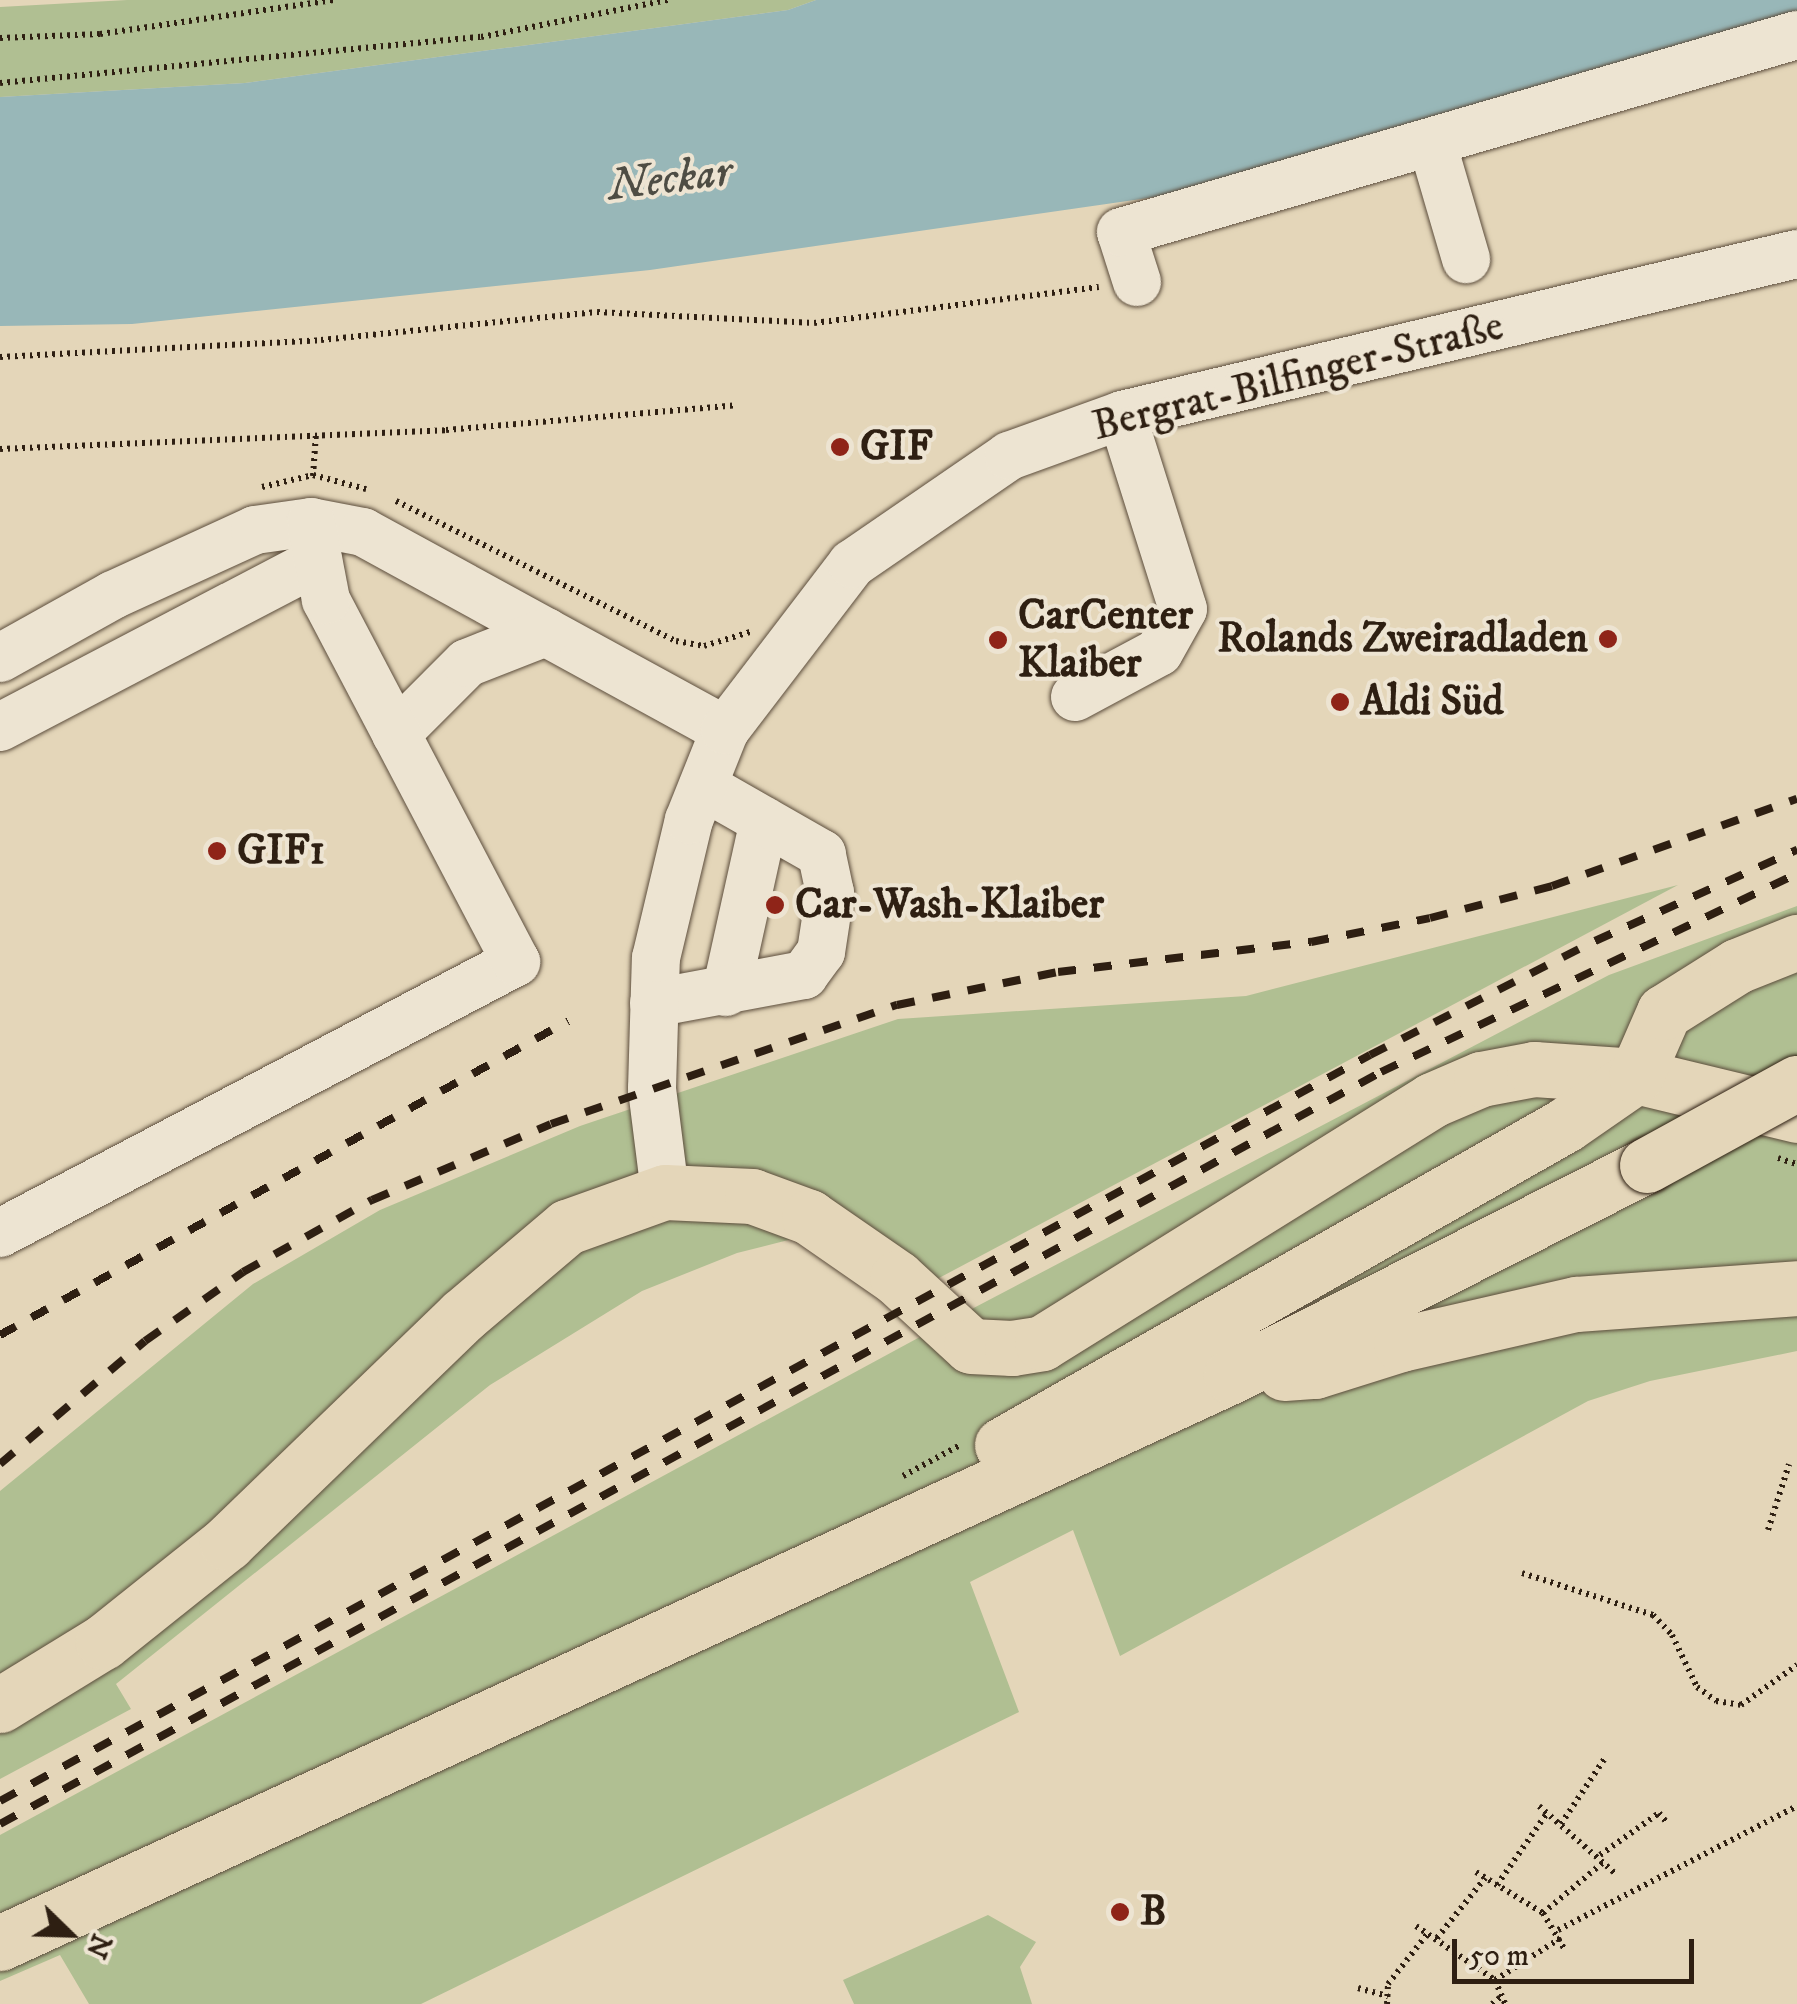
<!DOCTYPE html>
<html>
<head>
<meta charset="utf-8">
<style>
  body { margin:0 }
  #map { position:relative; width:1797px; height:2004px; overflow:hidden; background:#e4d6b9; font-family:"IM FELL DW Pica",serif }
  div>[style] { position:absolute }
  .green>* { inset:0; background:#b0bf92 }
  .water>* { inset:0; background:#98b7b8 }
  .path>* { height:6px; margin-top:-3px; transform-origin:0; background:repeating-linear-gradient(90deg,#2e1f12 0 2.5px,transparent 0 7.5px) }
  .roads { filter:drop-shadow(0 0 2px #5c4d3c) drop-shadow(0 0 2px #5c4d3c) }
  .minor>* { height:48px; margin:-24px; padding:0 24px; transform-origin:24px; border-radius:24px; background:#ede4d2 }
  .major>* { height:55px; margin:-27.5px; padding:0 27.5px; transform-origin:27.5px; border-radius:27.5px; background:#e4d6b9 }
  .highway>* { height:55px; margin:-27.5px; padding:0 27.5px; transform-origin:27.5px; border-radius:27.5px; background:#e4d6b9 }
  .rail>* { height:8px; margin-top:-4px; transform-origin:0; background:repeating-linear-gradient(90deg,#2e1f12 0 18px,transparent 0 36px) }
  .bridges { filter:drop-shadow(0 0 2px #2e1f12) drop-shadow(0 0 2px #2e1f12) }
  .highway-bridge>* { height:55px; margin:-27.5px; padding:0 27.5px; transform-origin:27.5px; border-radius:27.5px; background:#e4d6b9 }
  .dots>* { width:28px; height:28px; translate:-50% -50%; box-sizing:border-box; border:5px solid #ede4d2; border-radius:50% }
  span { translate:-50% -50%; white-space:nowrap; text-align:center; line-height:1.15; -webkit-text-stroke:8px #ede4d2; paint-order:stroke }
  .street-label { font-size:42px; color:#2e1f12 }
  .poi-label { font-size:42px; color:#2e1f12; font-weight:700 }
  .left { translate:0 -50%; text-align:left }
  .right { translate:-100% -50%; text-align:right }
  .water-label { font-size:45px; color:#4e4d44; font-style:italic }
  .north { position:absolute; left:20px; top:1884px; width:100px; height:100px; -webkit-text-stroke:8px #ede4d2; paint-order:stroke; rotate:113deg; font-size:28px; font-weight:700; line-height:40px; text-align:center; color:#2e1f12 }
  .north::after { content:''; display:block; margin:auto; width:35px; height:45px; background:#2e1f12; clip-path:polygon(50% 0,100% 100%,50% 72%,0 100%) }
  .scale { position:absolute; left:1452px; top:1939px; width:242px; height:45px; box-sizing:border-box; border:5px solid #2e1f12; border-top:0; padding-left:12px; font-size:30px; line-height:35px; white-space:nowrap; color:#2e1f12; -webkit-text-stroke:8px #ede4d2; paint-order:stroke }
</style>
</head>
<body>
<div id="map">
  <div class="green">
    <i style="clip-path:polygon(127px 0,816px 0,788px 10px,245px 83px,0 97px,0 7px)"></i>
    <i style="clip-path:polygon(1678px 885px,907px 1295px,800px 1237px,737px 1253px,642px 1291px,490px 1385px,116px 1684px,131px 1709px,0 1779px,0 1491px,253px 1284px,380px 1210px,580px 1126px,898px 1019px,1246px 996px)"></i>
    <i style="clip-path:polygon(1797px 906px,1797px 1351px,1650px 1381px,1588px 1401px,1120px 1656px,1073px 1530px,970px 1582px,1019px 1712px,421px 2004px,89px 2004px,60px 1955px,0 1981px,0 1835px,966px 1312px,1609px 975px)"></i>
    <i style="clip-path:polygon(988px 1915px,1036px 1942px,1020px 1967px,1032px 2004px,854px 2004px,843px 1980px)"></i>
  </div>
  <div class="water">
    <i style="clip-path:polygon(816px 0,1797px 0,1797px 22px,1176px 194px,650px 270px,132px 324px,0 326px,0 97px,245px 83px,788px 10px)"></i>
  </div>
  <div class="path">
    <i style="left:0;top:38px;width:100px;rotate:-2.3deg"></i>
    <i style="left:100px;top:34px;width:236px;rotate:-8.3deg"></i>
    <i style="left:0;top:83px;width:483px;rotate:-5.5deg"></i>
    <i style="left:481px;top:37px;width:191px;rotate:-11.2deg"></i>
    <i style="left:0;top:357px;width:321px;rotate:-3deg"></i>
    <i style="left:321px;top:340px;width:277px;rotate:-5.8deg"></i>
    <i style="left:597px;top:312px;width:217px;rotate:2.9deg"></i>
    <i style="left:814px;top:323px;width:287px;rotate:-7.2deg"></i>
    <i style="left:0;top:449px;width:446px;rotate:-2.4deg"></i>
    <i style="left:446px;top:430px;width:291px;rotate:-4.9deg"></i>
    <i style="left:313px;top:476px;width:43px;rotate:-86deg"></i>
    <i style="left:262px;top:487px;width:52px;rotate:-13.2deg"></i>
    <i style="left:313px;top:475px;width:55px;rotate:14.8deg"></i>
    <i style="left:396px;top:501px;width:313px;rotate:26.6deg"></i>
    <i style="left:676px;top:641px;width:28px;rotate:10deg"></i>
    <i style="left:704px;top:646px;width:51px;rotate:-17deg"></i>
    <i style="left:1778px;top:1158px;width:20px;rotate:18deg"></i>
    <i style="left:903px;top:1476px;width:67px;rotate:-28.5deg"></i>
    <i style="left:1768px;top:1530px;width:69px;rotate:-72.3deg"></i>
    <i style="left:1522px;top:1573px;width:138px;rotate:17.8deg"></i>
    <i style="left:1653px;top:1615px;width:28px;rotate:46deg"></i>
    <i style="left:1672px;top:1635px;width:58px;rotate:64.3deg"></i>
    <i style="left:1697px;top:1687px;width:24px;rotate:36deg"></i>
    <i style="left:1716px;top:1701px;width:25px;rotate:9deg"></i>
    <i style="left:1741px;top:1705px;width:69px;rotate:-35.5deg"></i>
    <i style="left:1539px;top:1806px;width:104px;rotate:41.5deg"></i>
    <i style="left:1561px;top:1824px;width:79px;rotate:-56.3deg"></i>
    <i style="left:1600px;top:1855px;width:72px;rotate:-35.4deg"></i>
    <i style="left:1659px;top:1813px;width:13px;rotate:51deg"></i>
    <i style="left:1476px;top:1872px;width:79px;rotate:31.5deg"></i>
    <i style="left:1543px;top:1913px;width:43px;rotate:59.3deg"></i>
    <i style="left:1497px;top:1885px;width:88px;rotate:-55.2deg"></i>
    <i style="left:1543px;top:1913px;width:82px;rotate:-40.1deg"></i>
    <i style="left:1416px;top:1926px;width:96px;rotate:34.4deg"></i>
    <i style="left:1495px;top:1980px;width:26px;rotate:67deg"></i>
    <i style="left:1558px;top:1930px;width:269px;rotate:-27.4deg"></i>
    <i style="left:1437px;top:1938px;width:77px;rotate:-51.3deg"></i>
    <i style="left:1495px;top:1980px;width:78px;rotate:-32.5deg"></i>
    <i style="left:1358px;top:1988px;width:31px;rotate:15deg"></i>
    <i style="left:1387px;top:2004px;width:20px;rotate:-87deg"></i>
    <i style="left:1388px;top:1984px;width:65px;rotate:-51.9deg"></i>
    <i style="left:1492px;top:2004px;width:13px;rotate:-39deg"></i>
  </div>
  <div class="roads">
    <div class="minor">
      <i style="left:1433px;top:146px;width:118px;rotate:73.7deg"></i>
      <i style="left:1137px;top:282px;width:52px;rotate:-107.7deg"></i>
      <i style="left:1121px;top:232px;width:704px;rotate:-16.25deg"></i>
      <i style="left:0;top:658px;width:129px;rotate:-29.1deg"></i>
      <i style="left:113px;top:595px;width:156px;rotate:-24.6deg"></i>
      <i style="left:255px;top:530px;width:57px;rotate:-8.1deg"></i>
      <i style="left:311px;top:522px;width:53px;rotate:10.9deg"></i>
      <i style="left:363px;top:532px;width:413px;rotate:28.7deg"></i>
      <i style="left:1075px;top:697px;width:95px;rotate:-28.2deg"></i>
      <i style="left:1159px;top:652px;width:49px;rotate:-60.8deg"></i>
      <i style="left:1183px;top:609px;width:203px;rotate:-107.5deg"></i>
      <i style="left:0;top:727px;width:359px;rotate:-27.6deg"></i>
      <i style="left:396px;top:734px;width:100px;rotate:-45deg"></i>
      <i style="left:467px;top:663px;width:85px;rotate:-21.4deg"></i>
      <i style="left:726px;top:992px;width:175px;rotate:-77.5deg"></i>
      <i style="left:654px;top:1003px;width:153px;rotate:-10.6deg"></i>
      <i style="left:804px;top:975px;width:29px;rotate:-54deg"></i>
      <i style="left:821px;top:952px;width:60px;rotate:-81.3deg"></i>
      <i style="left:830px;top:893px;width:40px;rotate:-102deg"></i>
      <i style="left:822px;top:854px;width:137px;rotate:-150.3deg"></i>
      <i style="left:665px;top:1192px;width:104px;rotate:-97.2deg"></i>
      <i style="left:652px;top:1089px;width:131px;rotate:-88.3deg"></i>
      <i style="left:656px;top:958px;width:142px;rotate:-76.6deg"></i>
      <i style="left:689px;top:820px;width:97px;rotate:-68.2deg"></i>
      <i style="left:725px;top:730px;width:209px;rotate:-52.6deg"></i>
      <i style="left:852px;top:564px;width:191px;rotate:-34.5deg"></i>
      <i style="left:1009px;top:456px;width:120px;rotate:-19.9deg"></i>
      <i style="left:1122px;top:415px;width:694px;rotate:-13.42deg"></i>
      <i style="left:0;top:1233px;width:583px;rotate:-27.71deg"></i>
      <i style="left:516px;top:962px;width:409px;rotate:-117.7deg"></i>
      <i style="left:326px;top:600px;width:79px;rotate:-100.9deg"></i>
    </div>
    <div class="major">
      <i style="left:0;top:1705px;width:121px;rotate:-31.5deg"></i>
      <i style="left:103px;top:1642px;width:159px;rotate:-38.6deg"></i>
      <i style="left:227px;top:1543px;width:327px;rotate:-44deg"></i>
      <i style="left:462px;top:1316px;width:138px;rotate:-40.3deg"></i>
      <i style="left:567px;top:1227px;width:104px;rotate:-19.7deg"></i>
      <i style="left:665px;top:1192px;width:87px;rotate:2.6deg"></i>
      <i style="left:752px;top:1196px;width:61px;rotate:20.2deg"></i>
      <i style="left:809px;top:1217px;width:107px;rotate:34.7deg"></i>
      <i style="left:897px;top:1278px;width:100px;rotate:42.6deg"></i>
      <i style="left:971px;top:1346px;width:41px;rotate:2.8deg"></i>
      <i style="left:1012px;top:1348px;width:30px;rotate:-9deg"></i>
      <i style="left:1042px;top:1343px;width:460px;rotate:-31.9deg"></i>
      <i style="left:1432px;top:1100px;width:53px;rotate:-23.2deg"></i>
      <i style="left:1481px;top:1079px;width:54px;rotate:-10.7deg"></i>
      <i style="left:1534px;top:1069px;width:102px;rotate:3.9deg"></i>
      <i style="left:1636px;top:1076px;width:166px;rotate:13.6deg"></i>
    </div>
    <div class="highway">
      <i style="left:1284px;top:1373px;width:31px;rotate:-4deg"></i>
      <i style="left:1315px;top:1371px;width:90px;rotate:-17.4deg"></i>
      <i style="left:1401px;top:1344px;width:180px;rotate:-12.9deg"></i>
      <i style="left:1576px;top:1304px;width:222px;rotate:-4.1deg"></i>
      <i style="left:1002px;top:1445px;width:648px;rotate:-29.61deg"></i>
      <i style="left:1565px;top:1125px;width:86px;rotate:-34.6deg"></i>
      <i style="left:1636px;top:1076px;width:70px;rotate:-66.4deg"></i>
      <i style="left:1664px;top:1012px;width:86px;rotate:-32.2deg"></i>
      <i style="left:1737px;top:966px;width:65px;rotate:-21.8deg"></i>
      <i style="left:0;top:1943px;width:1355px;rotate:-24.73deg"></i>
      <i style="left:1231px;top:1376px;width:466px;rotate:-26.9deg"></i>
    </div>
  </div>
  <div class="rail">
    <i style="left:0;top:1335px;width:649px;rotate:-28.93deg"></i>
    <i style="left:0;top:1464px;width:190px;rotate:-40.3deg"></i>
    <i style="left:145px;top:1341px;width:120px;rotate:-35.1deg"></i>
    <i style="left:243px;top:1272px;width:148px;rotate:-29.2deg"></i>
    <i style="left:372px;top:1200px;width:194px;rotate:-23deg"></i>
    <i style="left:551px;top:1124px;width:366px;rotate:-19deg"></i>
    <i style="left:897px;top:1005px;width:164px;rotate:-11.6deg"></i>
    <i style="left:1058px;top:972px;width:255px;rotate:-6.8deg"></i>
    <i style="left:1311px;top:942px;width:121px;rotate:-11.4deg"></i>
    <i style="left:1430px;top:918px;width:126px;rotate:-14.7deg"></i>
    <i style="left:1552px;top:886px;width:260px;rotate:-19.6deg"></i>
    <i style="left:0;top:1801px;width:1560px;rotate:-28.57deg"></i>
    <i style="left:1370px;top:1055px;width:252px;rotate:-26.9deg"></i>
    <i style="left:1595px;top:941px;width:222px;rotate:-24.3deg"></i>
    <i style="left:0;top:1824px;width:1572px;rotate:-28.57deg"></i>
    <i style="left:1381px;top:1072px;width:461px;rotate:-25.5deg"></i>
  </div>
  <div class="bridges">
    <div class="highway-bridge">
      <i style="left:1647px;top:1165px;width:171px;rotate:-28.7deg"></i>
    </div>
  </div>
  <div class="dots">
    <i style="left:840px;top:447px;background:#8f2418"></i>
    <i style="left:1608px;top:639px;background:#8f2418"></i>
    <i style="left:998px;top:640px;background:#8f2418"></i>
    <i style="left:1340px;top:702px;background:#8f2418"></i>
    <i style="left:217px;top:851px;background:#8f2418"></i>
    <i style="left:775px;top:905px;background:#8f2418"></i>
    <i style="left:1120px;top:1912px;background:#8f2418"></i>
  </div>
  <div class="street-label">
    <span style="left:1298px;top:377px;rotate:-14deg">Bergrat-Bilfinger-Straße</span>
  </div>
  <div class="poi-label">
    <span class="left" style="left:860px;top:447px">GIF</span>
    <span class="left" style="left:1018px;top:640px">CarCenter<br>Klaiber</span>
    <span class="right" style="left:1588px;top:639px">Rolands Zweiradladen</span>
    <span class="left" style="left:1360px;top:702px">Aldi Süd</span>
    <span class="left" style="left:237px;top:851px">GIF1</span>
    <span class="left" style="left:795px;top:905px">Car-Wash-Klaiber</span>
    <span class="left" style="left:1140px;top:1912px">B</span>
  </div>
  <div class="water-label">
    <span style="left:670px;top:180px;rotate:-7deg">Neckar</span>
  </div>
  <div class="north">N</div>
  <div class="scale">50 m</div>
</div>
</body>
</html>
